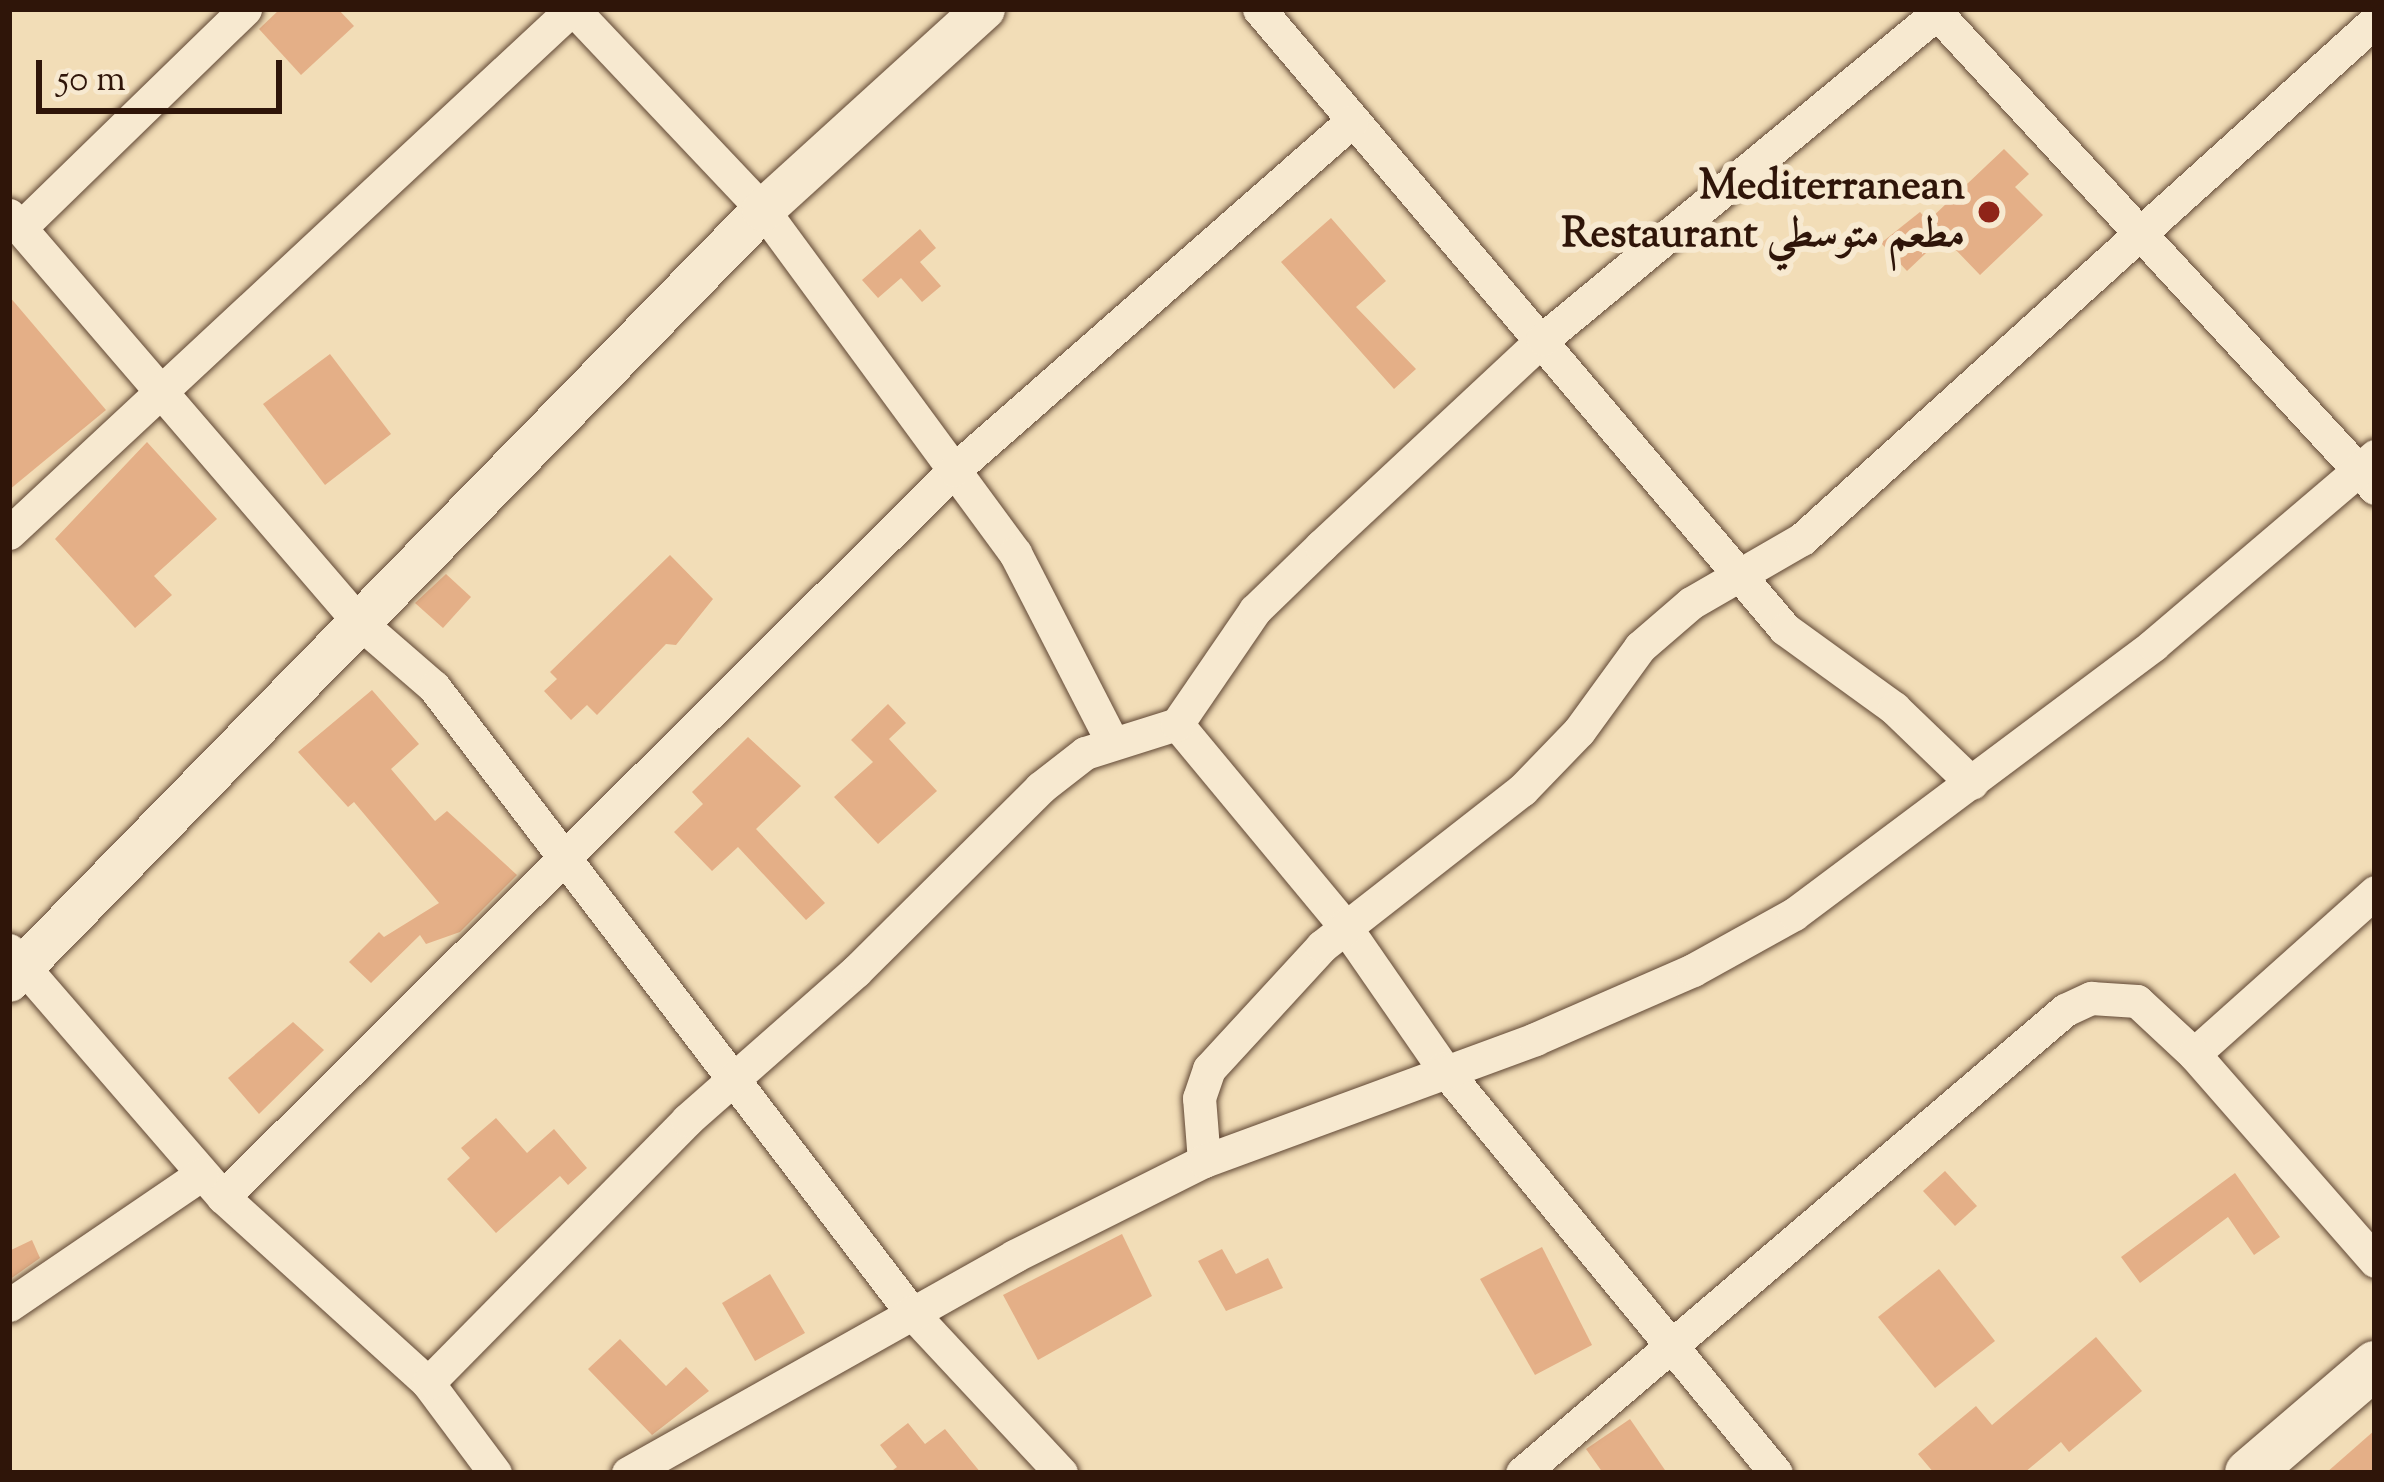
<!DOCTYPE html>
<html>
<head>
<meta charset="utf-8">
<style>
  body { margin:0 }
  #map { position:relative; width:2384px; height:1482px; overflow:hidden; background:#f2ddb7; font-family:"Sorts Mill Goudy",Amiri,serif }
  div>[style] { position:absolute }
  .building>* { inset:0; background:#e4af87 }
  .roads { filter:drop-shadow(0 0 3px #604734) drop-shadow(0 0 3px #604734) }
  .minor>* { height:33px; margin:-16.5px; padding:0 16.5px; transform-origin:16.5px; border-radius:16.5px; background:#f7e9d0 }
  .tertiary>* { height:42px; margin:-21px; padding:0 21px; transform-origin:21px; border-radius:21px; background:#f7e9d0 }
  .secondary>* { height:48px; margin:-24px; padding:0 24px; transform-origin:24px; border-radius:24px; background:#f7e9d0 }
  .dots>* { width:33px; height:33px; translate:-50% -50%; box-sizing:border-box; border:6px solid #f7e9d0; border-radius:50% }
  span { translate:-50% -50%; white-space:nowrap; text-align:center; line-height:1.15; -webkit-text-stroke:12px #f7e9d0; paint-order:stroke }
  .poi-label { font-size:42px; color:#2f1509; font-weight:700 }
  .right { translate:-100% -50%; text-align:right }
  .frame { position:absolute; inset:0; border:12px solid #2f1509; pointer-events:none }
  .scale { position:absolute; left:36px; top:60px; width:246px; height:54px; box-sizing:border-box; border:6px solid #2f1509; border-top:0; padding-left:15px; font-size:36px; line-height:42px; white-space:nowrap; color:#2f1509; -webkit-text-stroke:9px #f7e9d0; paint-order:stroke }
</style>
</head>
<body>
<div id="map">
  <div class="building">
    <i style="clip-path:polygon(280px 9px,338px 9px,354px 26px,301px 75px,259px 29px)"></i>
    <i style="clip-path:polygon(2004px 149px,2029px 174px,2015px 187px,2043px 215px,1980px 275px,1928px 221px)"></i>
    <i style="clip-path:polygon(1920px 212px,1943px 237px,1907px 271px,1881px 243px)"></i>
    <i style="clip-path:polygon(1331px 218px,1386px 281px,1356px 307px,1416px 369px,1394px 389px,1281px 262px)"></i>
    <i style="clip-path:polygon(920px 229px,936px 248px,920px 262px,941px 286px,922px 302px,901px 278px,878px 298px,862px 280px)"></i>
    <i style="clip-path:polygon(9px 296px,106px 410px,9px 490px)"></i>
    <i style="clip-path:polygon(330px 354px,391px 434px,325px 485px,263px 404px)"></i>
    <i style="clip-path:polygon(147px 442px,217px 519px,154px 576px,172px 595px,135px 628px,55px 539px)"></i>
    <i style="clip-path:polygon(670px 555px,713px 599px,676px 645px,666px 644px,597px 715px,587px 705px,571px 720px,544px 691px,557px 679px,550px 672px)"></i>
    <i style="clip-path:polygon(446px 574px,471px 597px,443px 628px,415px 603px)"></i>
    <i style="clip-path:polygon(372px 690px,419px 744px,391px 769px,435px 821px,447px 811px,517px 875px,460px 932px,426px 944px,420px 935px,371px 983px,349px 962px,379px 932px,384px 937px,439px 903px,354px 802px,348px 807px,298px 752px)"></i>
    <i style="clip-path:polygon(888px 704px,906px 723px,889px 739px,937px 791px,878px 844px,834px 797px,873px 762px,851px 740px)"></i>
    <i style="clip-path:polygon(748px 737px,801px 786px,756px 829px,825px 903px,806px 920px,738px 847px,712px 871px,674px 832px,703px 804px,692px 792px)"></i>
    <i style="clip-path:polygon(293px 1022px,324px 1050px,259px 1114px,228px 1078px)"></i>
    <i style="clip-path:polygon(496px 1118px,527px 1153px,554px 1129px,587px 1168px,568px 1185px,560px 1176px,496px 1233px,447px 1179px,470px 1158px,461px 1148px)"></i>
    <i style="clip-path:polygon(1945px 1171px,1977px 1206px,1955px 1226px,1923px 1191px)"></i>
    <i style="clip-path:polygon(2235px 1173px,2280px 1237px,2254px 1255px,2228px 1217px,2140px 1283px,2121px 1257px)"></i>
    <i style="clip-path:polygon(1122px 1234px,1152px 1296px,1038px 1360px,1003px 1295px)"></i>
    <i style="clip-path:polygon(32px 1240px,40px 1258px,9px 1280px,9px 1251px)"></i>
    <i style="clip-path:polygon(1542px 1247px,1592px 1345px,1535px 1375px,1480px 1279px)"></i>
    <i style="clip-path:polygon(1222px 1249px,1236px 1274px,1268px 1258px,1283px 1288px,1226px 1311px,1198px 1261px)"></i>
    <i style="clip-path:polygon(1939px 1269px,1995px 1341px,1935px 1388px,1878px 1317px)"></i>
    <i style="clip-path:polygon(770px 1274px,805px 1333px,755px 1361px,722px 1303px)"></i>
    <i style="clip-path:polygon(2096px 1337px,2142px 1391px,2069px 1452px,2061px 1442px,2024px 1473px,1934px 1473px,1918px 1454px,1976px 1406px,1992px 1425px)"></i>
    <i style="clip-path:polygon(620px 1339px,666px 1386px,686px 1367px,709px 1391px,652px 1435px,588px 1369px)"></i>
    <i style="clip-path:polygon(1630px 1419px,1667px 1473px,1603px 1473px,1586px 1449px)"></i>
    <i style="clip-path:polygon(908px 1423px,925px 1444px,945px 1429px,981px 1473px,889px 1473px,897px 1467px,880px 1445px)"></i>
    <i style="clip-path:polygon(2375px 1430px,2375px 1473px,2326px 1473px)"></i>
  </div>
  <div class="roads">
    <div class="minor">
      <i style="left:573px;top:9px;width:277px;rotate:46.6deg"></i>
      <i style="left:763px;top:210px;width:426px;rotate:53.7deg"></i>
      <i style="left:1015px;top:553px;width:212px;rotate:62.8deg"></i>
      <i style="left:1259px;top:9px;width:813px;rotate:49.69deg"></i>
      <i style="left:1785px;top:629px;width:135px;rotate:35.9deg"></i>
      <i style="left:1894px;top:708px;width:108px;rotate:43.9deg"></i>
      <i style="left:1933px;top:9px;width:652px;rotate:47.3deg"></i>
      <i style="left:9px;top:215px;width:537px;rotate:49.31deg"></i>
      <i style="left:359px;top:622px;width:99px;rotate:40.9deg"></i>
      <i style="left:434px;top:687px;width:786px;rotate:52.65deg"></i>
      <i style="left:911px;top:1312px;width:220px;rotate:47deg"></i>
      <i style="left:20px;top:228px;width:314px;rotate:-44.2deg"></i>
      <i style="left:9px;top:533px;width:769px;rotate:-42.95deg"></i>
      <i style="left:1177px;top:724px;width:261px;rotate:50.3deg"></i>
      <i style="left:1344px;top:925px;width:174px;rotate:55.3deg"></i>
      <i style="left:1443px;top:1068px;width:524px;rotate:50.57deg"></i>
      <i style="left:9px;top:950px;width:327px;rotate:49.1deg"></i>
      <i style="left:223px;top:1197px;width:277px;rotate:42.2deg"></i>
      <i style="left:428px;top:1383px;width:112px;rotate:53.3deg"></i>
      <i style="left:2194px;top:1054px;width:243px;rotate:-41.8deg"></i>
      <i style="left:1204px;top:1161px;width:63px;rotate:-94.5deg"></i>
      <i style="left:1199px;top:1098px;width:31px;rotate:-71deg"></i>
      <i style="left:1209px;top:1069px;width:167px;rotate:-47.4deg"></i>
      <i style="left:1322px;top:946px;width:254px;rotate:-38deg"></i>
      <i style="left:1522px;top:790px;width:82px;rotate:-46deg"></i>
      <i style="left:1579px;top:731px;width:104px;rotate:-54deg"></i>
      <i style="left:1640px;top:647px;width:67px;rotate:-40.8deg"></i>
      <i style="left:1691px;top:603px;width:128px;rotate:-30deg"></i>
      <i style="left:1802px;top:539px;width:772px;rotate:-42.11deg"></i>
      <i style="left:223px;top:1197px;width:1031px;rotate:-44.84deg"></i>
      <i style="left:954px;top:470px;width:529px;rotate:-41.25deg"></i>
      <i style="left:9px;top:1305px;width:233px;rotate:-34.2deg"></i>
      <i style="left:428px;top:1383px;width:369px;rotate:-45.4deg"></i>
      <i style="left:687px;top:1120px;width:225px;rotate:-41.4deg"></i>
      <i style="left:856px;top:971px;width:260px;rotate:-44.8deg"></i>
      <i style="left:1040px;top:788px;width:57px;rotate:-37.9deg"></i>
      <i style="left:1085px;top:753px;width:96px;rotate:-17.5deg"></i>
      <i style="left:1177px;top:724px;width:138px;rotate:-55.6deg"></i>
      <i style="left:1255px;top:610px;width:92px;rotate:-44.1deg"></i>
      <i style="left:1321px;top:546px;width:304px;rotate:-43deg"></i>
      <i style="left:1543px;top:339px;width:518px;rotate:-39.59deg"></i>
      <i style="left:628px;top:1473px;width:443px;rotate:-29.3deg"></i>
      <i style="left:1014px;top:1256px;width:212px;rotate:-26.6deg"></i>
      <i style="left:1204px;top:1161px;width:353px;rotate:-20.2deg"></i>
      <i style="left:1535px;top:1039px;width:172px;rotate:-23.6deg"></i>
      <i style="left:1693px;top:970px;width:115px;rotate:-29deg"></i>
      <i style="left:1794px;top:914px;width:449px;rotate:-36.8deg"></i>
      <i style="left:2153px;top:645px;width:292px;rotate:-40.4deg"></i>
      <i style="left:1522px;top:1473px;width:714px;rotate:-40.45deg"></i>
      <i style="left:2065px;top:1010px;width:29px;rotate:-25deg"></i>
      <i style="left:2091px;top:998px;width:46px;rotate:3.7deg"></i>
      <i style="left:2137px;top:1001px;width:78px;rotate:42.9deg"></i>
      <i style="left:2194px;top:1054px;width:275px;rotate:48.8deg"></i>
    </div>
    <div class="tertiary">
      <i style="left:9px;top:981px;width:1078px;rotate:-45.64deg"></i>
      <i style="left:763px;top:210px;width:299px;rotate:-42.3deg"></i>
    </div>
    <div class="secondary">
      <i style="left:2249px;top:1473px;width:166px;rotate:-40.6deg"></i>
    </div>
  </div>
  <div class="dots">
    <i style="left:1989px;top:212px;background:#8f2418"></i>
  </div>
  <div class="poi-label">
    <span class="right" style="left:1965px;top:212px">Mediterranean<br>Restaurant مطعم متوسطي</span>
  </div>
  <div class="frame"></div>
  <div class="scale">50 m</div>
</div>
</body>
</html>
